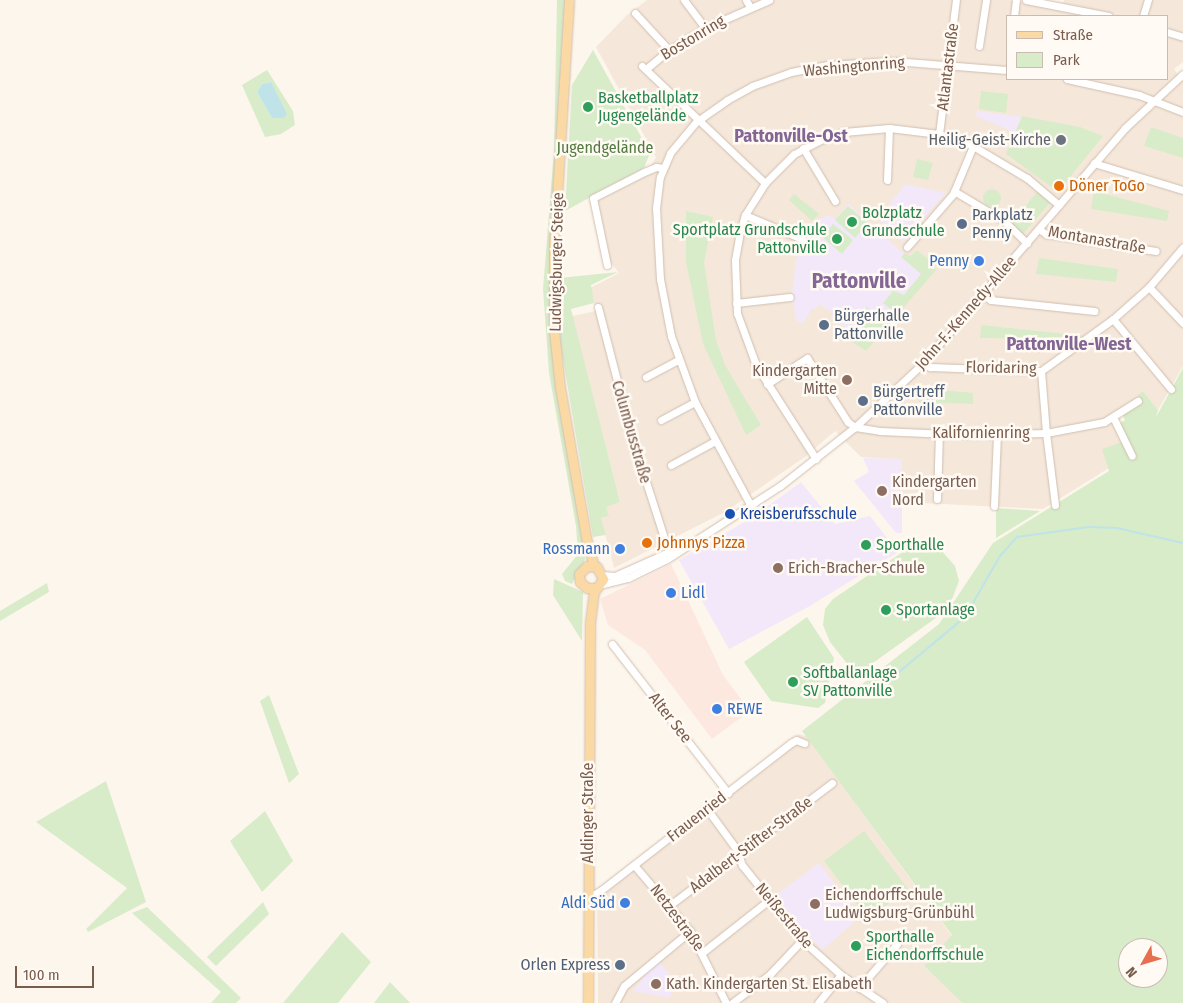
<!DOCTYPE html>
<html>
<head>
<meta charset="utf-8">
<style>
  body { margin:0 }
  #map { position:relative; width:1183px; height:1003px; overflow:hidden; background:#fdf6ec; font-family:"Fira Sans Condensed",sans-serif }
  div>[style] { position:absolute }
  .residential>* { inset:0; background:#f5e8da }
  .commercial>* { inset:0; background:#fde8e0 }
  .education>* { inset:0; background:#f3e8fa }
  .green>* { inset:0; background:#d8ecc9 }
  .round { border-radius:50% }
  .water>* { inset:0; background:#bfe3e8 }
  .stream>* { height:2px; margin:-1px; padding:0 1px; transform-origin:1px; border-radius:1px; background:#bfe3e8 }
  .roads { filter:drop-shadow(0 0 1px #d1beb0) drop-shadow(0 0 1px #d1beb0) }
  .minor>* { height:7px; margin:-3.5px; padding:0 3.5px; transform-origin:3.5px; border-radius:3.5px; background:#fff }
  .major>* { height:9px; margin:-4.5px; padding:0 4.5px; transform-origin:4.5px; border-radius:4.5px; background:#fbd9a5 }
  .dots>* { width:14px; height:14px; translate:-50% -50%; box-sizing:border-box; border:2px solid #fffaf3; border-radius:50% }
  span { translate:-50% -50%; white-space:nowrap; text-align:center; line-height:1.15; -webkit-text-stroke:5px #fffaf3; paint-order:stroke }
  .street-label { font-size:16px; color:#7a5c4d }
  .leisure-label { font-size:16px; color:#27864d }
  .left { translate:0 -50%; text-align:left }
  .right { translate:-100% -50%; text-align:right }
  .worship-label { font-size:16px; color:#5b616d }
  .park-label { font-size:16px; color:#537a41 }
  .food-label { font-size:16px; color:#c56008 }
  .service-label { font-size:16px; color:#4e5e75 }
  .shop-label { font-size:16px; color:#366cbe }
  .education-label { font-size:16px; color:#785e54 }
  .transit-label { font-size:16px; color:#164399 }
  .neighbourhood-label { font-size:18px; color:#846695; font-weight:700 }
  .district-label { font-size:21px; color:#846695; font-weight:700 }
  .legend { position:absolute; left:1006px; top:15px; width:162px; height:65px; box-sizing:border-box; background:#fffaf3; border:1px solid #cabbb1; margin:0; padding:6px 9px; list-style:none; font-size:15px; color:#7a5c4d }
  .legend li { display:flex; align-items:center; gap:10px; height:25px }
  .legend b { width:25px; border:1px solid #cabbb1 }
  .north { position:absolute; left:1118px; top:938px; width:50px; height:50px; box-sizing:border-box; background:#fffaf3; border:1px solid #cabbb1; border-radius:50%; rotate:231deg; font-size:14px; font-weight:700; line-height:20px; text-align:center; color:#7a5c4d }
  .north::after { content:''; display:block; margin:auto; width:18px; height:22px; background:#e76f51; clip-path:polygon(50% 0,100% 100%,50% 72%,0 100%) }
  .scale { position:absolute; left:15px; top:966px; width:79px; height:22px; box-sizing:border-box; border:2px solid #7a5c4d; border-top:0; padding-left:6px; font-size:15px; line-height:18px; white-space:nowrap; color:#7a5c4d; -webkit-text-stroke:4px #fffaf3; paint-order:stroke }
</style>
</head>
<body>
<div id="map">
  <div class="residential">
    <i style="clip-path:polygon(evenodd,647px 0,1008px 0,1062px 9px,1064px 0,1183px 0,1183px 62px,1174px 69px,1183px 81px,1183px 366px,1158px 410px,1145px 394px,1111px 416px,1123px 442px,1125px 458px,1043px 509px,902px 502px,902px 460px,861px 457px,835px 431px,805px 457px,725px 512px,614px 568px,601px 518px,606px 506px,620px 502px,572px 316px,596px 311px,590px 288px,619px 273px,608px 259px,596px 198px,647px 173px,656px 157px,596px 47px,626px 16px,647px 0,1007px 16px,1167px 16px,1167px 79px,1007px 79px,1007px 16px)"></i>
    <i style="clip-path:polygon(798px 734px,806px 736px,952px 936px,924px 966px,962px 1003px,598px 1003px,597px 889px)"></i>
  </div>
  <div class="commercial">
    <i style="clip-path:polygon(671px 564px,723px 675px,750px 711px,712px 739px,645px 650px,608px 625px,600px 599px)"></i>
  </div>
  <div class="education">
    <i style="clip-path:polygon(977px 111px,1037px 119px,1016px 133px,976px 116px)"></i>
    <i style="clip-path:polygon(906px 184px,946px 193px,918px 225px,921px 228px,910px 241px,907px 238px,903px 242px,877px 219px)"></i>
    <i style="clip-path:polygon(848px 204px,927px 274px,870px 341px,831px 319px,834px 313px,819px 304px,815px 310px,812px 308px,803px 324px,796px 320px,792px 295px,796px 260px,815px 223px,827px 215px,836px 219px)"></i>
    <i style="clip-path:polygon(863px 458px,902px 459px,902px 533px,896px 533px,854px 481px,869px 472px)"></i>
    <i style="clip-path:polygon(801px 482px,835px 524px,870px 516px,898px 552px,808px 607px,729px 649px,679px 560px,751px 518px)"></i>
    <i style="clip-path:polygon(819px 863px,860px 917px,822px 950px,775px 896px)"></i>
    <i style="clip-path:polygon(659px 962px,674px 980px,670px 998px,634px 991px,646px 973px)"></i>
  </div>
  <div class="green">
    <i style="clip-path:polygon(557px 0,568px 0,551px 276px,585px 560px,572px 584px,565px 581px,562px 574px,578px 554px,576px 526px,549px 373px,543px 289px,554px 151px)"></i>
    <i style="clip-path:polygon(593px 50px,650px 153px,644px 168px,565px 211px,572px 85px)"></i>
    <i style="clip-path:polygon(evenodd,267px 70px,293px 111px,295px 125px,281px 134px,265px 137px,242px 85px,267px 70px,271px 82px,272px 118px,257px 92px,262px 84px,271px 82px)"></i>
    <i style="clip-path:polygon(981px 91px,1008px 94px,1006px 113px,979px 109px)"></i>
    <i style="clip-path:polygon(1022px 116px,1080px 127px,1103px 136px,1058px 192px,1006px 154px)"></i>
    <i style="clip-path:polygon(1151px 127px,1183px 138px,1183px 158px,1144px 146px)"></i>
    <i style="clip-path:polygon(917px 159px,933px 163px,928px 180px,913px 177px)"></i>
    <i class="round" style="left:983px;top:189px;width:18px;height:18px"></i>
    <i style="clip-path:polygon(1038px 191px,1050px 203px,1022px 235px,1010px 224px)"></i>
    <i style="clip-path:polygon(1094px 191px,1169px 211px,1167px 221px,1091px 209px)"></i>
    <i style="clip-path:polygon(794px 194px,819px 214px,812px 221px,789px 200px)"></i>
    <i style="clip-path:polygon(848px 206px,868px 223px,855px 238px,835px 220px)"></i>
    <i style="clip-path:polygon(686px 211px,713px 217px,704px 263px,716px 340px,725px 365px,761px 425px,746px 435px,703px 344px,686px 262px)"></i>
    <i style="clip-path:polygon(833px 224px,853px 240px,842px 254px,822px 237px)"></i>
    <i style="clip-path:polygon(917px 250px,935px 265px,936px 270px,866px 351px,845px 337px,849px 329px,854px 332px,868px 314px,864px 310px,866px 307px,886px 321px,893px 311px,883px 303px,893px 291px,883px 288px,881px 278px,888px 272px,901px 274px,903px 285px,894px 291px,904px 295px,921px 274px,901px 257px,905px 253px,910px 256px)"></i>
    <i style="clip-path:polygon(1039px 258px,1118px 269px,1116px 282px,1036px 274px)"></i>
    <i style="clip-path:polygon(618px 272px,591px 285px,594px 303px,571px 309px,620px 502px,606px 507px,609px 516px,601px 518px,606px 535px,593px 537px,560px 341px,559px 278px)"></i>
    <i style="clip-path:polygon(981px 325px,1086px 336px,1066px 352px,1056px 339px,980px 338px)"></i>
    <i style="clip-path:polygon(evenodd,1183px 368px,1183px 1003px,962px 1003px,924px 966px,952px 935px,802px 731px,939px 624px,993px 543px,1109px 471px,1102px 449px,1125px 441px,1117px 425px,1125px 420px,1121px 412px,1138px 401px,1138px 395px,1143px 391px,1158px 410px,1156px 417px,1183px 368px,1128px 948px,1158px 948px,1158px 978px,1128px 978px,1128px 948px)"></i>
    <i style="clip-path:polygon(920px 388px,973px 393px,973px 404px,919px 402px)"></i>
    <i style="clip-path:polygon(996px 508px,1040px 511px,996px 538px)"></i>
    <i style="clip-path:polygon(919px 544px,941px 550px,955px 566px,959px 581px,951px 602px,947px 610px,856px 675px,830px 642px,823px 625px,825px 609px,833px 599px,907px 549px)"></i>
    <i style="clip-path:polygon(554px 579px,583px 592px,582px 641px,553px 595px)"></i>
    <i style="clip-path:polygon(47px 583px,49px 592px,0 621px,0 611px)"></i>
    <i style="clip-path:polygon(807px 617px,834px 658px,825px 703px,818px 708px,771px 701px,744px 662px)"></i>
    <i style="clip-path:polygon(269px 695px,299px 774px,289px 783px,260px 701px)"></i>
    <i style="clip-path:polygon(106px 781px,146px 902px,88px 932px,86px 929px,127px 888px,36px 822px)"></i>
    <i style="clip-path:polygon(265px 811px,293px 861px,262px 892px,230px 841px)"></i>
    <i style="clip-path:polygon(864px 831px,908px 889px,868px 919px,824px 861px)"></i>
    <i style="clip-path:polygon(263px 902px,269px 914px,216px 966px,207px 957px)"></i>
    <i style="clip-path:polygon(147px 907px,241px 998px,236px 1003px,211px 1003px,221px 992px,132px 913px)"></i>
    <i style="clip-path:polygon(342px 932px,371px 962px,338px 1003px,283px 1003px)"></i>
    <i style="clip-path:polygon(390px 982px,410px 1003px,374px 1003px)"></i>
  </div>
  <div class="water">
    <i style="clip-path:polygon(271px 82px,287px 114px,284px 118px,272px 118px,257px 92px,262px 84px)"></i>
  </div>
  <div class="stream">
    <i style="left:875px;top:692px;width:117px;rotate:-39.8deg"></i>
    <i style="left:965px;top:617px;width:70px;rotate:-60.2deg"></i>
    <i style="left:1000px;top:556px;width:25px;rotate:-48deg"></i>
    <i style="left:1017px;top:537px;width:72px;rotate:-8deg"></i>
    <i style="left:1088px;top:527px;width:29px;rotate:2deg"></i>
    <i style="left:1117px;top:528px;width:68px;rotate:12.8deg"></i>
  </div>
  <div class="roads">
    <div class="minor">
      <i style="left:684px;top:0;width:35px;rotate:53deg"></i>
      <i style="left:746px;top:0;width:8px;rotate:60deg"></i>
      <i style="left:1026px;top:0;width:84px;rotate:11deg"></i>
      <i style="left:635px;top:13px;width:50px;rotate:47.4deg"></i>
      <i style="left:1014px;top:16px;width:16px;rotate:-83deg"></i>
      <i style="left:1143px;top:16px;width:17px;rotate:-73deg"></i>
      <i style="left:1167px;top:32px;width:17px;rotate:17deg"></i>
      <i style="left:979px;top:46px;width:47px;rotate:-81.3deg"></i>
      <i style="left:642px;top:66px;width:170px;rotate:43.6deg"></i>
      <i style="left:646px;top:69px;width:30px;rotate:-40deg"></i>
      <i style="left:669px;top:50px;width:42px;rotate:-31.4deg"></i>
      <i style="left:705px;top:28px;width:70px;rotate:-23.6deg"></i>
      <i style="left:1067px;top:79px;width:74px;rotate:12.5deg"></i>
      <i style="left:1139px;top:95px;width:47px;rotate:21.1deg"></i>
      <i style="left:939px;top:134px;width:135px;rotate:-82.8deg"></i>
      <i style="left:803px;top:148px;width:62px;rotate:58.9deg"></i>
      <i style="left:1094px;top:163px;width:93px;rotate:16.9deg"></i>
      <i style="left:887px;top:180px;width:52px;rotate:-87.8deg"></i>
      <i style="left:954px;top:191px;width:58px;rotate:31deg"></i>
      <i style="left:1004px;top:221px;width:32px;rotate:44deg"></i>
      <i style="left:745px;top:215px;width:62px;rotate:22.8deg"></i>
      <i style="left:1039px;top:229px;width:9px;rotate:36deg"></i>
      <i style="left:1046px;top:234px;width:111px;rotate:8.8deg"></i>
      <i style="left:907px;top:247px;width:70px;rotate:-49deg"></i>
      <i style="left:953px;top:194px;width:52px;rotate:-67.4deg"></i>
      <i style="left:607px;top:265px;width:68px;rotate:-101.8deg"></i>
      <i style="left:593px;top:198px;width:57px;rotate:-27deg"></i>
      <i style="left:644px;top:172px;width:13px;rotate:-23deg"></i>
      <i style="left:656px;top:167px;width:7px;rotate:8deg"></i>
      <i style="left:1149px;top:287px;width:50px;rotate:46.6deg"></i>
      <i style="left:983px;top:295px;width:9px;rotate:32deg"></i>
      <i style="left:991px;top:300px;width:104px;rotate:6.1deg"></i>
      <i style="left:736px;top:303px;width:54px;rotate:-6.3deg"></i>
      <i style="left:598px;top:307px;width:135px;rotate:75.5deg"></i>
      <i style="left:632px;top:438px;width:114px;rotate:72.2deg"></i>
      <i style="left:667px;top:547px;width:8px;rotate:50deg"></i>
      <i style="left:1113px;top:319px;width:91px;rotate:50.4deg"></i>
      <i style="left:922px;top:364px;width:9px;rotate:21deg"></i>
      <i style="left:930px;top:367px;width:111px;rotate:2.1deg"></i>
      <i style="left:1041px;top:371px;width:89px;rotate:-35.8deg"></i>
      <i style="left:1113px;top:319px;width:48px;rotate:-41.6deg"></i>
      <i style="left:1149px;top:287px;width:52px;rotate:-49.6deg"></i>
      <i style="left:646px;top:377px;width:36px;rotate:-28deg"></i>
      <i style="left:767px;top:384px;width:48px;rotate:-33deg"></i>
      <i style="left:807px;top:358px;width:76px;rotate:57.4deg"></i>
      <i style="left:848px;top:422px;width:9px;rotate:36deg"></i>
      <i style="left:855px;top:427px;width:25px;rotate:9deg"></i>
      <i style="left:880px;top:431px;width:92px;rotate:2.5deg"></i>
      <i style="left:972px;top:435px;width:74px;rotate:-1.5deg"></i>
      <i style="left:1046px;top:433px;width:62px;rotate:-94.6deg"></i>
      <i style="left:1113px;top:417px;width:43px;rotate:64deg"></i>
      <i style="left:661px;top:420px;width:38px;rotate:-28deg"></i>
      <i style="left:816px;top:459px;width:112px;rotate:-122.6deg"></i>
      <i style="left:756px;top:365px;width:55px;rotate:-110.1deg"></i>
      <i style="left:737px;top:313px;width:53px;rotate:-92.2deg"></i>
      <i style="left:735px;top:260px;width:28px;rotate:-80deg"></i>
      <i style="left:740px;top:232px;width:18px;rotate:-74deg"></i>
      <i style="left:745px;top:215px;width:38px;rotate:-58deg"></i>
      <i style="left:765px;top:183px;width:41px;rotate:-45deg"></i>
      <i style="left:794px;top:154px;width:27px;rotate:-28deg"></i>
      <i style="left:818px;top:141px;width:28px;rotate:-19deg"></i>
      <i style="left:844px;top:132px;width:45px;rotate:-5.1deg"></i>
      <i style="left:889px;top:128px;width:50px;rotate:6.8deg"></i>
      <i style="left:939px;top:134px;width:36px;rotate:19deg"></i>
      <i style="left:973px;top:146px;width:63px;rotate:30.7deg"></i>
      <i style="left:1027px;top:178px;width:42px;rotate:40.2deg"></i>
      <i style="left:671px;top:465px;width:50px;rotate:-28.6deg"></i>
      <i style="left:937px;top:499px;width:66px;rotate:-88.3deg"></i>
      <i style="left:1055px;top:505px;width:73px;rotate:-97.1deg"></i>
      <i style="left:1046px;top:433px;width:59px;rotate:-10.7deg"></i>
      <i style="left:1104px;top:422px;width:40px;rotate:-32deg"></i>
      <i style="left:751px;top:506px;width:118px;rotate:-118.3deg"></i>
      <i style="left:695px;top:402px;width:70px;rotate:-110deg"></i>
      <i style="left:671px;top:336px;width:58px;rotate:-100.9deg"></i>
      <i style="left:660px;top:279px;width:71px;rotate:-93.2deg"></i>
      <i style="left:656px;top:208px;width:31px;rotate:-83deg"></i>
      <i style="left:660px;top:177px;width:26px;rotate:-67deg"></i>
      <i style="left:670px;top:153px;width:40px;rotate:-50deg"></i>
      <i style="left:696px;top:122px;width:38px;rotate:-35deg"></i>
      <i style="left:727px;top:100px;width:29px;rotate:-29deg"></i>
      <i style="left:752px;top:86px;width:41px;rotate:-19.7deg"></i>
      <i style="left:791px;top:72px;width:37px;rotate:-11deg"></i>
      <i style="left:827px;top:65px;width:67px;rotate:-3.4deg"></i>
      <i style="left:894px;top:61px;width:113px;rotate:4.6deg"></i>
      <i style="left:994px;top:506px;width:71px;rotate:-87.6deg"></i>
      <i style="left:602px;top:575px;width:13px;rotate:4deg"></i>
      <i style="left:615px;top:576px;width:54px;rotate:-24.2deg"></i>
      <i style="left:664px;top:554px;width:8px;rotate:-7deg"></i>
      <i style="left:599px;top:585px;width:30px;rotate:-14deg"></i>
      <i style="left:628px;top:578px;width:43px;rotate:-26deg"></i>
      <i style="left:667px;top:559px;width:135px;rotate:-32.9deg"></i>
      <i style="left:780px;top:486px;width:95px;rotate:-38.2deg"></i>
      <i style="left:855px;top:427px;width:92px;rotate:-43.2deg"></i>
      <i style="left:922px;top:364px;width:311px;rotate:-49.3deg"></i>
      <i style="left:1125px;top:128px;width:79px;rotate:-43deg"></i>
      <i style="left:612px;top:644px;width:189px;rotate:52.1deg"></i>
      <i style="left:707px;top:809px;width:51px;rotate:53.8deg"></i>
      <i style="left:737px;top:850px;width:16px;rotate:72deg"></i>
      <i style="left:742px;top:865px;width:96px;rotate:51.3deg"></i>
      <i style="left:802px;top:940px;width:52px;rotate:41.9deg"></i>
      <i style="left:841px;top:975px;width:50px;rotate:33.7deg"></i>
      <i style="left:634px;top:865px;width:87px;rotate:49.7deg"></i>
      <i style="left:690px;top:931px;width:80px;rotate:63.4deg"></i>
      <i style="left:589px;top:897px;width:13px;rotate:-29deg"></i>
      <i style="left:600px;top:891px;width:242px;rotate:-37.8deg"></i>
      <i style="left:791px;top:743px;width:6px;rotate:-31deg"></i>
      <i style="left:796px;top:740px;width:9px;rotate:21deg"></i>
      <i style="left:670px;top:905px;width:203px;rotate:-37deg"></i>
      <i style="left:703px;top:952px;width:84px;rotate:-38.2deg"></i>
      <i style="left:859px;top:988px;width:58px;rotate:-49.2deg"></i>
      <i style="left:615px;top:1003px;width:19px;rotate:-62deg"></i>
      <i style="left:624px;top:986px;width:86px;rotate:-39.8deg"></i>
      <i style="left:732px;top:1003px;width:48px;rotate:-37.3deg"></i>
      <i style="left:770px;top:974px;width:47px;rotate:-46.7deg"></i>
      <i style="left:818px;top:1003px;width:36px;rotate:-51deg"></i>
    </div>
    <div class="major">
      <i style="left:569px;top:0;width:243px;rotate:93.5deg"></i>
      <i style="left:554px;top:243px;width:88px;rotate:90deg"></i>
      <i style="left:554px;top:331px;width:56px;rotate:83.9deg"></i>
      <i style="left:560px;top:387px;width:157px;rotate:80.1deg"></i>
      <i style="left:587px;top:542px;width:25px;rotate:74deg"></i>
      <i style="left:588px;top:1003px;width:380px;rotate:-89.7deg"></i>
      <i style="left:590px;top:623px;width:31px;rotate:-83deg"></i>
      <i style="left:594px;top:592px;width:16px;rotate:-55deg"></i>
      <i style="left:603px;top:579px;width:13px;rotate:-117deg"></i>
      <i style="left:597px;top:567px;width:10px;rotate:-174deg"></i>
      <i style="left:587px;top:566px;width:11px;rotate:135deg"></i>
      <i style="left:579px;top:574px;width:8px;rotate:83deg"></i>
      <i style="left:580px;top:582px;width:9px;rotate:41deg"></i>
      <i style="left:587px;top:588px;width:9px"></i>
    </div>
  </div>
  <div class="dots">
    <i style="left:588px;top:107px;background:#2e9e5b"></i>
    <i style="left:1061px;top:140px;background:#6b7280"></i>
    <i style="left:1059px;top:186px;background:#e8710a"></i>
    <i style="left:852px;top:222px;background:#2e9e5b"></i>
    <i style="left:962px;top:224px;background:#5c6f8a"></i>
    <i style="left:837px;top:239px;background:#2e9e5b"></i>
    <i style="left:979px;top:261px;background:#3f7fe0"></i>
    <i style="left:824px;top:325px;background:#5c6f8a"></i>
    <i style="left:847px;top:380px;background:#8d6e63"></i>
    <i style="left:863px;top:401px;background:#5c6f8a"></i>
    <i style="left:882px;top:491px;background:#8d6e63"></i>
    <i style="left:730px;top:514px;background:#1a4fb4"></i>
    <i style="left:647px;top:543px;background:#e8710a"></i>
    <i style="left:866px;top:545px;background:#2e9e5b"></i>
    <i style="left:620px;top:549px;background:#3f7fe0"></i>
    <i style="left:778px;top:568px;background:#8d6e63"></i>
    <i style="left:671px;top:593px;background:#3f7fe0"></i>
    <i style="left:886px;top:610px;background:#2e9e5b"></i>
    <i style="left:793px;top:682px;background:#2e9e5b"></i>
    <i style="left:717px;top:709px;background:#3f7fe0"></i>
    <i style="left:625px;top:903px;background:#3f7fe0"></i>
    <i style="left:815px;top:904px;background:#8d6e63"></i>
    <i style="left:856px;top:946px;background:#2e9e5b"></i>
    <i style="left:620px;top:965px;background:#5c6f8a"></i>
    <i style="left:656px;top:984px;background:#8d6e63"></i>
  </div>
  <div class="street-label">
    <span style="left:693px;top:38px;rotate:-31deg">Bostonring</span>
    <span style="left:854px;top:67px;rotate:-5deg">Washingtonring</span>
    <span style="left:948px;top:67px;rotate:-83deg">Atlantastraße</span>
    <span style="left:1097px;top:240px;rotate:10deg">Montanastraße</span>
    <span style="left:557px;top:262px;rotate:-89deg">Ludwigsburger Steige</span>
    <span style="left:966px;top:313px;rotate:-49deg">John-F.-Kennedy-Allee</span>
    <span style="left:1001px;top:368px;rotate:1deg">Floridaring</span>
    <span style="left:631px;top:432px;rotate:74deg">Columbusstraße</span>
    <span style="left:981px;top:433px">Kalifornienring</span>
    <span style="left:670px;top:718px;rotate:52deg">Alter See</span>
    <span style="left:588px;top:813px;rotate:-90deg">Aldinger Straße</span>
    <span style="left:697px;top:817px;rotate:-38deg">Frauenried</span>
    <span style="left:751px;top:845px;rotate:-37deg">Adalbert-Stifter-Straße</span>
    <span style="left:784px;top:916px;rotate:50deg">Neißestraße</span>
    <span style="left:677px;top:918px;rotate:53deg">Netzestraße</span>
  </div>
  <div class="leisure-label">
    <span class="left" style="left:598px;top:107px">Basketballplatz<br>Jugengelände</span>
    <span class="left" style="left:862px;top:222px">Bolzplatz<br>Grundschule</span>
    <span class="right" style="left:827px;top:239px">Sportplatz Grundschule<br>Pattonville</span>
    <span class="left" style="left:876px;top:545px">Sporthalle</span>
    <span class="left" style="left:896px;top:610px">Sportanlage</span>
    <span class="left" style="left:803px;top:682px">Softballanlage<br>SV Pattonville</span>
    <span class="left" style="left:866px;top:946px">Sporthalle<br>Eichendorffschule</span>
  </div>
  <div class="worship-label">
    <span class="right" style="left:1051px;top:140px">Heilig-Geist-Kirche</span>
  </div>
  <div class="park-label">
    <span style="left:605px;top:148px">Jugendgelände</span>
  </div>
  <div class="food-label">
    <span class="left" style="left:1069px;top:186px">Döner ToGo</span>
    <span class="left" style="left:657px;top:543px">Johnnys Pizza</span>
  </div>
  <div class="service-label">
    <span class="left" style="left:972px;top:224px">Parkplatz<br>Penny</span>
    <span class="left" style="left:834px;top:325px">Bürgerhalle<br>Pattonville</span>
    <span class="left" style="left:873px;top:401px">Bürgertreff<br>Pattonville</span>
    <span class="right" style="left:610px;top:965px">Orlen Express</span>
  </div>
  <div class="shop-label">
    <span class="right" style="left:969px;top:261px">Penny</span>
    <span class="right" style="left:610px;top:549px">Rossmann</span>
    <span class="left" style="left:681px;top:593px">Lidl</span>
    <span class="left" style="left:727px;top:709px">REWE</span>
    <span class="right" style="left:615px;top:903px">Aldi Süd</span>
  </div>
  <div class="education-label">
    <span class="right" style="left:837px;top:380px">Kindergarten<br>Mitte</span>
    <span class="left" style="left:892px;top:491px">Kindergarten<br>Nord</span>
    <span class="left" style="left:788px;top:568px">Erich-Bracher-Schule</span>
    <span class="left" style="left:825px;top:904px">Eichendorffschule<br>Ludwigsburg-Grünbühl</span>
    <span class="left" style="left:666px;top:984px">Kath. Kindergarten St. Elisabeth</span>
  </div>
  <div class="transit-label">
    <span class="left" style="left:740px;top:514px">Kreisberufsschule</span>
  </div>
  <div class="neighbourhood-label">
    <span style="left:791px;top:136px">Pattonville-Ost</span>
    <span style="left:1069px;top:344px">Pattonville-West</span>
  </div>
  <div class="district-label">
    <span style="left:859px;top:281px">Pattonville</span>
  </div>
  <ul class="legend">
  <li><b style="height:6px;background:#fbd9a5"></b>Straße</li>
  <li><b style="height:14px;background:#d8ecc9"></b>Park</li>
  </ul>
  <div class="north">N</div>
  <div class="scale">100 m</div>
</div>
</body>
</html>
